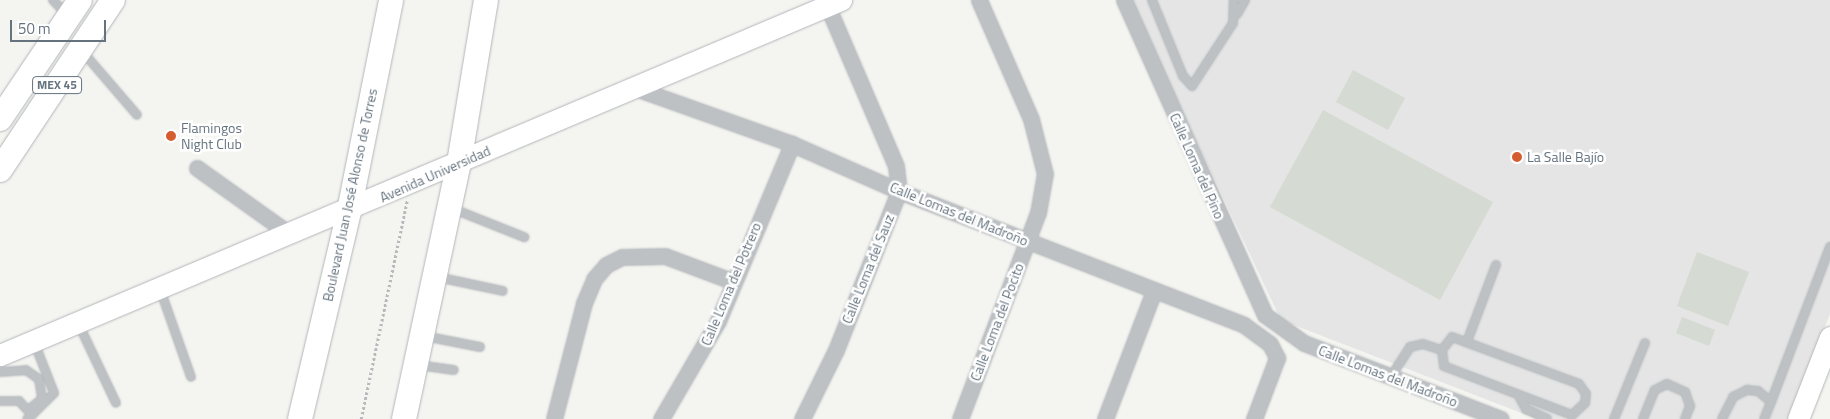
<!DOCTYPE html>
<html>
<head>
<meta charset="utf-8">
<style>
  body { margin:0 }
  #map { position:relative; width:1830px; height:419px; overflow:hidden; background:#f4f4f0; font-family:"Titillium Web",sans-serif }
  div>[style] { position:absolute }
  .built>* { inset:0; background:#e4e5e4 }
  .green>* { inset:0; background:#d5dad2 }
  .path>* { height:2.5px; margin-top:-1.25px; transform-origin:0; background:repeating-linear-gradient(90deg,#b7babc 0 2.5px,transparent 0 5px) }
  .roads { filter:drop-shadow(0 0 1px #b2b6ba) drop-shadow(0 0 1px #b2b6ba) }
  .lane>* { height:8px; margin:-4px; padding:0 4px; transform-origin:4px; border-radius:4px; background:#bdc1c4 }
  .street>* { height:15px; margin:-7.5px; padding:0 7.5px; transform-origin:7.5px; border-radius:7.5px; background:#bdc1c4 }
  .secondary>* { height:21px; margin:-10.5px; padding:0 10.5px; transform-origin:10.5px; border-radius:10.5px; background:#fff }
  .primary>* { height:24px; margin:-12px; padding:0 12px; transform-origin:12px; border-radius:12px; background:#fff }
  .dots>* { width:14px; height:14px; translate:-50% -50%; box-sizing:border-box; border:2px solid #fff; border-radius:50% }
  span { translate:-50% -50%; white-space:nowrap; text-align:center; line-height:1.15; -webkit-text-stroke:5px #fff; paint-order:stroke }
  .shield-label span { padding:1px 4px; background:#fff; border:1px solid; border-radius:4px; -webkit-text-stroke-width:0 }
  .shield-label { font-size:12px; color:#65737f; font-weight:700 }
  .poi-label { font-size:14px; color:#65737f }
  .left { translate:0 -50%; text-align:left }
  .street-label { font-size:14px; color:#65737f }
  .scale { position:absolute; left:10px; top:20px; width:96px; height:22px; box-sizing:border-box; border:2px solid #65737f; border-top:0; padding-left:6px; font-size:15px; line-height:18px; white-space:nowrap; color:#65737f; -webkit-text-stroke:4px #fff; paint-order:stroke }
</style>
</head>
<body>
<div id="map">
  <div class="built">
    <i style="clip-path:polygon(1130px 0,1830px 0,1830px 314px,1787px 419px,1537px 419px,1281px 320px)"></i>
  </div>
  <div class="green">
    <i style="clip-path:polygon(1353px 70px,1405px 98px,1388px 130px,1336px 102px)"></i>
    <i style="clip-path:polygon(1323px 110px,1493px 202px,1440px 300px,1270px 207px)"></i>
    <i style="clip-path:polygon(1697px 252px,1749px 272px,1728px 326px,1677px 306px)"></i>
    <i style="clip-path:polygon(1682px 317px,1715px 330px,1709px 346px,1676px 333px)"></i>
  </div>
  <div class="path">
    <i style="left:361px;top:419px;width:224px;rotate:-78.1deg"></i>
  </div>
  <div class="roads">
    <div class="lane">
      <i style="left:53px;top:0;width:21px;rotate:47deg"></i>
      <i style="left:1152px;top:0;width:82px;rotate:67.8deg"></i>
      <i style="left:1183px;top:76px;width:13px;rotate:48deg"></i>
      <i style="left:1192px;top:86px;width:75px;rotate:-56.9deg"></i>
      <i style="left:1233px;top:23px;width:23px;rotate:-88deg"></i>
      <i style="left:1237px;top:14px;width:16px;rotate:-60deg"></i>
      <i style="left:82px;top:51px;width:84px;rotate:49.3deg"></i>
      <i style="left:451px;top:208px;width:79px;rotate:21.7deg"></i>
      <i style="left:437px;top:277px;width:67px;rotate:12deg"></i>
      <i style="left:160px;top:289px;width:93px;rotate:70.6deg"></i>
      <i style="left:79px;top:325px;width:86px;rotate:64.6deg"></i>
      <i style="left:424px;top:336px;width:57px;rotate:11.1deg"></i>
      <i style="left:1452px;top:337px;width:135px;rotate:20.3deg"></i>
      <i style="left:1579px;top:384px;width:12px;rotate:55deg"></i>
      <i style="left:1586px;top:394px;width:9px;rotate:96deg"></i>
      <i style="left:1585px;top:403px;width:18px;rotate:137deg"></i>
      <i style="left:1572px;top:415px;width:137px;rotate:-159.1deg"></i>
      <i style="left:1444px;top:366px;width:16px;rotate:-97deg"></i>
      <i style="left:1442px;top:350px;width:16px;rotate:-52deg"></i>
      <i style="left:1468px;top:339px;width:79px;rotate:-69.3deg"></i>
      <i style="left:418px;top:365px;width:36px;rotate:8deg"></i>
      <i style="left:0;top:372px;width:26px;rotate:-4deg"></i>
      <i style="left:26px;top:370px;width:16px;rotate:35deg"></i>
      <i style="left:39px;top:379px;width:20px;rotate:81deg"></i>
      <i style="left:42px;top:399px;width:18px;rotate:142deg"></i>
      <i style="left:1390px;top:378px;width:37px;rotate:-57deg"></i>
      <i style="left:1410px;top:347px;width:13px;rotate:-13deg"></i>
      <i style="left:1423px;top:344px;width:20px;rotate:18deg"></i>
      <i style="left:1519px;top:396px;width:15px;rotate:62deg"></i>
      <i style="left:1526px;top:409px;width:23px;rotate:25deg"></i>
      <i style="left:0;top:401px;width:19px"></i>
      <i style="left:19px;top:401px;width:19px;rotate:47deg"></i>
      <i style="left:32px;top:415px;width:6px;rotate:141deg"></i>
      <i style="left:1771px;top:402px;width:166px;rotate:-69.2deg"></i>
      <i style="left:32px;top:415px;width:31px;rotate:-45deg"></i>
      <i style="left:54px;top:393px;width:55px;rotate:-111.4deg"></i>
      <i style="left:1614px;top:419px;width:82px;rotate:-67.8deg"></i>
      <i style="left:1643px;top:419px;width:31px;rotate:-68deg"></i>
      <i style="left:1655px;top:390px;width:13px;rotate:-27deg"></i>
      <i style="left:1667px;top:384px;width:20px;rotate:24deg"></i>
      <i style="left:1685px;top:392px;width:15px;rotate:70deg"></i>
      <i style="left:1690px;top:406px;width:14px;rotate:111deg"></i>
      <i style="left:1722px;top:419px;width:25px;rotate:-63deg"></i>
      <i style="left:1733px;top:397px;width:16px;rotate:-27deg"></i>
      <i style="left:1747px;top:390px;width:11px;rotate:5deg"></i>
      <i style="left:1758px;top:391px;width:17px;rotate:40deg"></i>
      <i style="left:1771px;top:402px;width:18px;rotate:112deg"></i>
    </div>
    <div class="street">
      <i style="left:1124px;top:0;width:345px;rotate:65.9deg"></i>
      <i style="left:1265px;top:315px;width:48px;rotate:35.7deg"></i>
      <i style="left:1304px;top:343px;width:211px;rotate:21.1deg"></i>
      <i style="left:635px;top:88px;width:167px;rotate:19.6deg"></i>
      <i style="left:792px;top:144px;width:117px;rotate:23.7deg"></i>
      <i style="left:899px;top:191px;width:370px;rotate:21.2deg"></i>
      <i style="left:1244px;top:325px;width:32px;rotate:36deg"></i>
      <i style="left:1270px;top:344px;width:16px;rotate:63deg"></i>
      <i style="left:1277px;top:358px;width:65px;rotate:110.7deg"></i>
      <i style="left:197px;top:168px;width:115px;rotate:35.5deg"></i>
      <i style="left:554px;top:419px;width:120px;rotate:-75.5deg"></i>
      <i style="left:584px;top:303px;width:26px;rotate:-67deg"></i>
      <i style="left:594px;top:279px;width:18px;rotate:-49deg"></i>
      <i style="left:606px;top:265px;width:18px;rotate:-27deg"></i>
      <i style="left:622px;top:257px;width:43px;rotate:-1.3deg"></i>
      <i style="left:665px;top:256px;width:72px;rotate:20.5deg"></i>
      <i style="left:661px;top:419px;width:113px;rotate:-59.8deg"></i>
      <i style="left:718px;top:321px;width:192px;rotate:-67.3deg"></i>
      <i style="left:802px;top:419px;width:77px;rotate:-63.8deg"></i>
      <i style="left:836px;top:350px;width:171px;rotate:-68.4deg"></i>
      <i style="left:899px;top:191px;width:25px;rotate:-97deg"></i>
      <i style="left:896px;top:166px;width:181px;rotate:-113.2deg"></i>
      <i style="left:960px;top:419px;width:220px;rotate:-69.3deg"></i>
      <i style="left:1038px;top:213px;width:40px;rotate:-80deg"></i>
      <i style="left:1045px;top:174px;width:57px;rotate:-104.3deg"></i>
      <i style="left:1031px;top:119px;width:130px;rotate:-113.6deg"></i>
      <i style="left:1105px;top:419px;width:137px;rotate:-69.1deg"></i>
    </div>
    <div class="secondary">
      <i style="left:0;top:355px;width:913px;rotate:-22.89deg"></i>
      <i style="left:1798px;top:419px;width:88px;rotate:-68.7deg"></i>
    </div>
    <div class="primary">
      <i style="left:0;top:119px;width:143px;rotate:-56.1deg"></i>
      <i style="left:0;top:170px;width:204px;rotate:-56.4deg"></i>
      <i style="left:300px;top:419px;width:214px;rotate:-76.7deg"></i>
      <i style="left:349px;top:211px;width:215px;rotate:-78.7deg"></i>
      <i style="left:404px;top:419px;width:262px;rotate:-77.9deg"></i>
      <i style="left:459px;top:163px;width:165px;rotate:-80.6deg"></i>
    </div>
  </div>
  <div class="dots">
    <i style="left:171px;top:136px;background:#d55c2f"></i>
    <i style="left:1517px;top:157px;background:#d55c2f"></i>
  </div>
  <div class="shield-label">
    <span style="left:57px;top:85px">MEX 45</span>
  </div>
  <div class="poi-label">
    <span class="left" style="left:181px;top:136px">Flamingos<br>Night Club</span>
    <span class="left" style="left:1527px;top:157px">La Salle Bajío</span>
  </div>
  <div class="street-label">
    <span style="left:1197px;top:166px;rotate:66deg">Calle Loma del Pino</span>
    <span style="left:435px;top:174px;rotate:-24deg">Avenida Universidad</span>
    <span style="left:350px;top:195px;rotate:-78deg">Boulevard Juan José Alonso de Torres</span>
    <span style="left:959px;top:214px;rotate:22deg">Calle Lomas del Madroño</span>
    <span style="left:868px;top:269px;rotate:-68deg">Calle Loma del Sauz</span>
    <span style="left:731px;top:284px;rotate:-67deg">Calle Loma del Potrero</span>
    <span style="left:997px;top:322px;rotate:-69deg">Calle Loma del Pocito</span>
    <span style="left:1388px;top:376px;rotate:21deg">Calle Lomas del Madroño</span>
  </div>
  <div class="scale">50 m</div>
</div>
</body>
</html>
